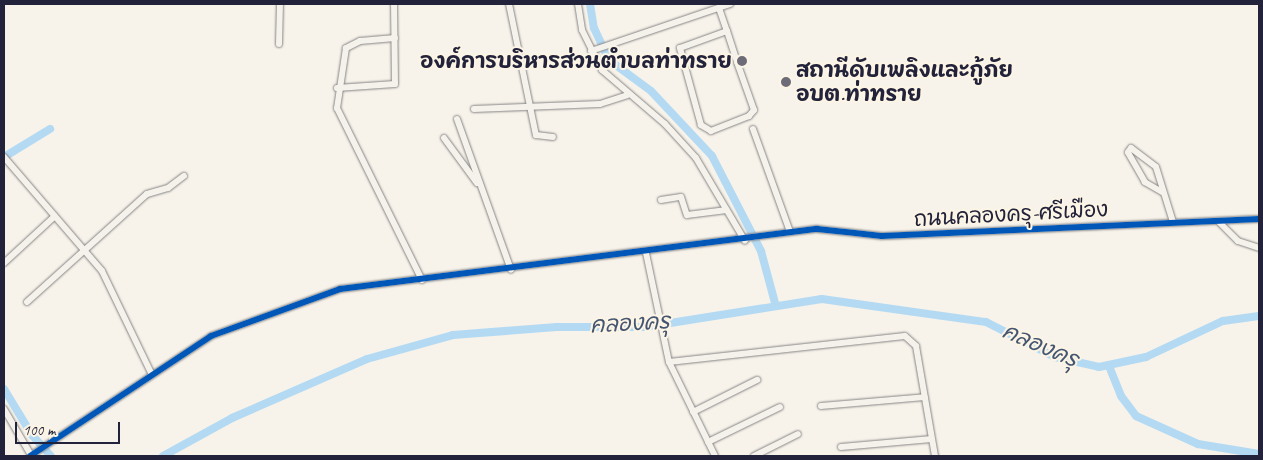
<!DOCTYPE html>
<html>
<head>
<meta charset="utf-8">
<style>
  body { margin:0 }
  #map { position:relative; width:1263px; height:460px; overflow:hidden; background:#f7f3ea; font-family:Caveat,"Playpen Sans Thai",sans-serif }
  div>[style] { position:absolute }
  .canal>* { height:8px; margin:-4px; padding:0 4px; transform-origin:4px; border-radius:4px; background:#b4daf3 }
  .roads { filter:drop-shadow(0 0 1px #868485) drop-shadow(0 0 1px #868485) }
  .street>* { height:6px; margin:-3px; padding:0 3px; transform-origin:3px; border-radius:3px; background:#f5f2ec }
  .cycleway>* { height:6px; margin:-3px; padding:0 3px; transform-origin:3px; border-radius:3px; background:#0057b8 }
  .dots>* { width:14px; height:14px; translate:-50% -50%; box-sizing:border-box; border:2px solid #fcf5e5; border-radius:50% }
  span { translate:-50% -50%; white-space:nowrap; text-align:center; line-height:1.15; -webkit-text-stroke:4px #fcf5e5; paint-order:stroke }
  .poi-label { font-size:21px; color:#22223b; font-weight:700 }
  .right { translate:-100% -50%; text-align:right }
  .left { translate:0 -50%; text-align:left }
  .street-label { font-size:21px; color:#22223b }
  .water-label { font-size:22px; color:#455673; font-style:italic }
  .frame { position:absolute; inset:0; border:5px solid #22223b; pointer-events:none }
  .scale { position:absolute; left:15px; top:422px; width:105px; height:22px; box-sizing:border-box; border:2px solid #22223b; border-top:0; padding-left:6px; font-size:15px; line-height:18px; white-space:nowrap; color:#22223b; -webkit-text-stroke:4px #fcf5e5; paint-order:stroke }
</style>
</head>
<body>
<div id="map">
  <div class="canal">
    <i style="left:590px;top:4px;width:24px;rotate:81deg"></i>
    <i style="left:594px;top:28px;width:35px;rotate:65deg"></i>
    <i style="left:609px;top:60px;width:52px;rotate:36.4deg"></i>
    <i style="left:651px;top:91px;width:89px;rotate:46.8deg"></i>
    <i style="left:712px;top:156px;width:107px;rotate:62.7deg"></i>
    <i style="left:761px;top:251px;width:54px;rotate:74.9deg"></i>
    <i style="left:4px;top:157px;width:54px;rotate:-31.3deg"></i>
    <i style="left:1109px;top:366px;width:32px;rotate:68deg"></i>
    <i style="left:1121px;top:396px;width:25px;rotate:53deg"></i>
    <i style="left:1136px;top:416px;width:68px;rotate:24.3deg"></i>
    <i style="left:1198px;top:444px;width:62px;rotate:9.3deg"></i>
    <i style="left:4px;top:389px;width:54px;rotate:58.7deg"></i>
    <i style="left:32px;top:435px;width:28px;rotate:48deg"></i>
    <i style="left:163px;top:456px;width:79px;rotate:-28.8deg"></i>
    <i style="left:232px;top:418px;width:147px;rotate:-23.6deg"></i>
    <i style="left:367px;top:359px;width:89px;rotate:-15.6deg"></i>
    <i style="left:453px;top:335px;width:104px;rotate:-4.4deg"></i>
    <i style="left:557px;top:327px;width:88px"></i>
    <i style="left:645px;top:327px;width:179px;rotate:-9deg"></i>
    <i style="left:822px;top:299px;width:166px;rotate:8deg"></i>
    <i style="left:986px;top:322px;width:77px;rotate:26.9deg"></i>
    <i style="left:1055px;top:357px;width:45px;rotate:12.8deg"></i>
    <i style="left:1099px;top:367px;width:48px;rotate:-12deg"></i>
    <i style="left:1146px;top:357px;width:85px;rotate:-25.1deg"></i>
    <i style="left:1223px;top:321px;width:36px;rotate:-8deg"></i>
  </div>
  <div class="roads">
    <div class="street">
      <i style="left:509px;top:4px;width:134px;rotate:78.4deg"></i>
      <i style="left:536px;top:135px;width:17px;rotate:7deg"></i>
      <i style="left:578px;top:4px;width:26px;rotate:81deg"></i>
      <i style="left:582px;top:30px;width:45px;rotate:63.4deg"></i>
      <i style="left:602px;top:70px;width:83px;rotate:40.6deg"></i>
      <i style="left:665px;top:124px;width:46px;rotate:47.6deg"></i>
      <i style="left:696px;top:158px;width:96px;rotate:59.4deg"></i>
      <i style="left:719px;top:8px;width:24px;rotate:71deg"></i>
      <i style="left:727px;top:31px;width:33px;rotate:72deg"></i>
      <i style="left:737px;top:62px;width:51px;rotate:70.5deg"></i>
      <i style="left:754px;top:110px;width:8px;rotate:130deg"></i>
      <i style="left:749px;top:116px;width:41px;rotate:158.5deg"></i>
      <i style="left:711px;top:131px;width:12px;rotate:-149deg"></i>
      <i style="left:701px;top:125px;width:80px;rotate:-105.3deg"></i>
      <i style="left:680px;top:48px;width:50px;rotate:-19.9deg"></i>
      <i style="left:395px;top:38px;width:35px;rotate:175deg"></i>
      <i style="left:360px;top:41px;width:16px;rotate:153deg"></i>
      <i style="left:346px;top:48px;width:61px;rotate:98.5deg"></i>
      <i style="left:337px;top:108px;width:192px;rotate:63.7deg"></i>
      <i style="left:279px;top:44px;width:40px;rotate:-88.6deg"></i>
      <i style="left:591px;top:51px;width:147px;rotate:-18.7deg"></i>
      <i style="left:337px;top:88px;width:58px;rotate:-3.9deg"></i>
      <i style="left:395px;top:84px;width:80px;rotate:-90.7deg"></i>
      <i style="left:474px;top:109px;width:126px;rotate:-2.3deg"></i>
      <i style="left:600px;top:104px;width:28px;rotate:-18deg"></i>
      <i style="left:457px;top:119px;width:160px;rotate:70.3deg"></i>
      <i style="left:753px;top:129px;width:109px;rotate:70.2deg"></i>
      <i style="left:444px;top:138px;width:56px;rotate:53.7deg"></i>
      <i style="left:4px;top:157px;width:150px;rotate:49.3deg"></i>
      <i style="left:102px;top:271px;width:113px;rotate:64.3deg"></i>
      <i style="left:1162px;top:192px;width:20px;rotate:-150deg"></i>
      <i style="left:1145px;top:182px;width:34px;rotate:-120deg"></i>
      <i style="left:1128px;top:152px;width:5px;rotate:-53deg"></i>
      <i style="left:1131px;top:148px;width:31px;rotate:37deg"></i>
      <i style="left:1156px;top:167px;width:58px;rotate:72.8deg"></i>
      <i style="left:661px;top:200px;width:20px;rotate:-9deg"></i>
      <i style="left:681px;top:197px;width:19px;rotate:72deg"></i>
      <i style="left:687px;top:215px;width:40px;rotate:-7.1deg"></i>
      <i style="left:1218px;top:221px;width:28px;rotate:45deg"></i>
      <i style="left:1238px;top:241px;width:22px;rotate:18deg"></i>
      <i style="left:646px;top:253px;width:111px;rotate:78.1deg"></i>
      <i style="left:669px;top:362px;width:105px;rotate:63.9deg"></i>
      <i style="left:4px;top:263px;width:69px;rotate:-42.7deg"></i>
      <i style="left:27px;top:302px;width:161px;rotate:-42deg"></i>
      <i style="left:147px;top:194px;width:22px;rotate:-16deg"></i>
      <i style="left:168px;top:188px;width:20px;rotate:-37deg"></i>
      <i style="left:669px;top:362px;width:237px;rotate:-6.3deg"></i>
      <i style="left:905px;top:336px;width:15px;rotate:42deg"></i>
      <i style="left:916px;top:346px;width:112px;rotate:80.2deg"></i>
      <i style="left:821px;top:406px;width:104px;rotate:-4.9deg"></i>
      <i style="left:4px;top:409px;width:53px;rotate:59.6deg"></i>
      <i style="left:693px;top:412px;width:72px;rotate:-26.6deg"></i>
      <i style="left:708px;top:442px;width:80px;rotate:-25.9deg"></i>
      <i style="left:841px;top:447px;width:91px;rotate:-5deg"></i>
      <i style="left:30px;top:456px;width:217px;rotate:-33.5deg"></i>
      <i style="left:211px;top:336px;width:137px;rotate:-20deg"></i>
      <i style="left:340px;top:289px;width:481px;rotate:-7.2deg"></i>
      <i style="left:817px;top:229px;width:65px;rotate:6.1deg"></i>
      <i style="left:882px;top:236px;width:377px;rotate:-2.6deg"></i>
      <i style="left:754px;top:456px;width:49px;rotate:-26.6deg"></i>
    </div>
  </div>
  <div class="cycleway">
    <i style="left:30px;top:456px;width:217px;rotate:-33.5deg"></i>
    <i style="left:211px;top:336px;width:137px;rotate:-20deg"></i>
    <i style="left:340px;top:289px;width:481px;rotate:-7.2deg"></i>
    <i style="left:817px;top:229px;width:65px;rotate:6.1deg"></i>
    <i style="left:882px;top:236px;width:377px;rotate:-2.6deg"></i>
  </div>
  <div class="dots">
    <i style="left:742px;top:61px;background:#6d6b78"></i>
    <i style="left:786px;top:82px;background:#6d6b78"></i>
  </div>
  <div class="poi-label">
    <span class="right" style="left:732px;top:61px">องค์การบริหารส่วนตำบลท่าทราย</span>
    <span class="left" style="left:796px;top:82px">สถานีดับเพลิงและกู้ภัย<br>อบต.ท่าทราย</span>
  </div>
  <div class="street-label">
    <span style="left:1011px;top:214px;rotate:-3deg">ถนนคลองครุ-ศรีเมือง</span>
  </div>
  <div class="water-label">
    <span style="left:630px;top:324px;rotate:-3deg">คลองครุ</span>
    <span style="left:1040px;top:346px;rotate:23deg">คลองครุ</span>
  </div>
  <div class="frame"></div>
  <div class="scale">100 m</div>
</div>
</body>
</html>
